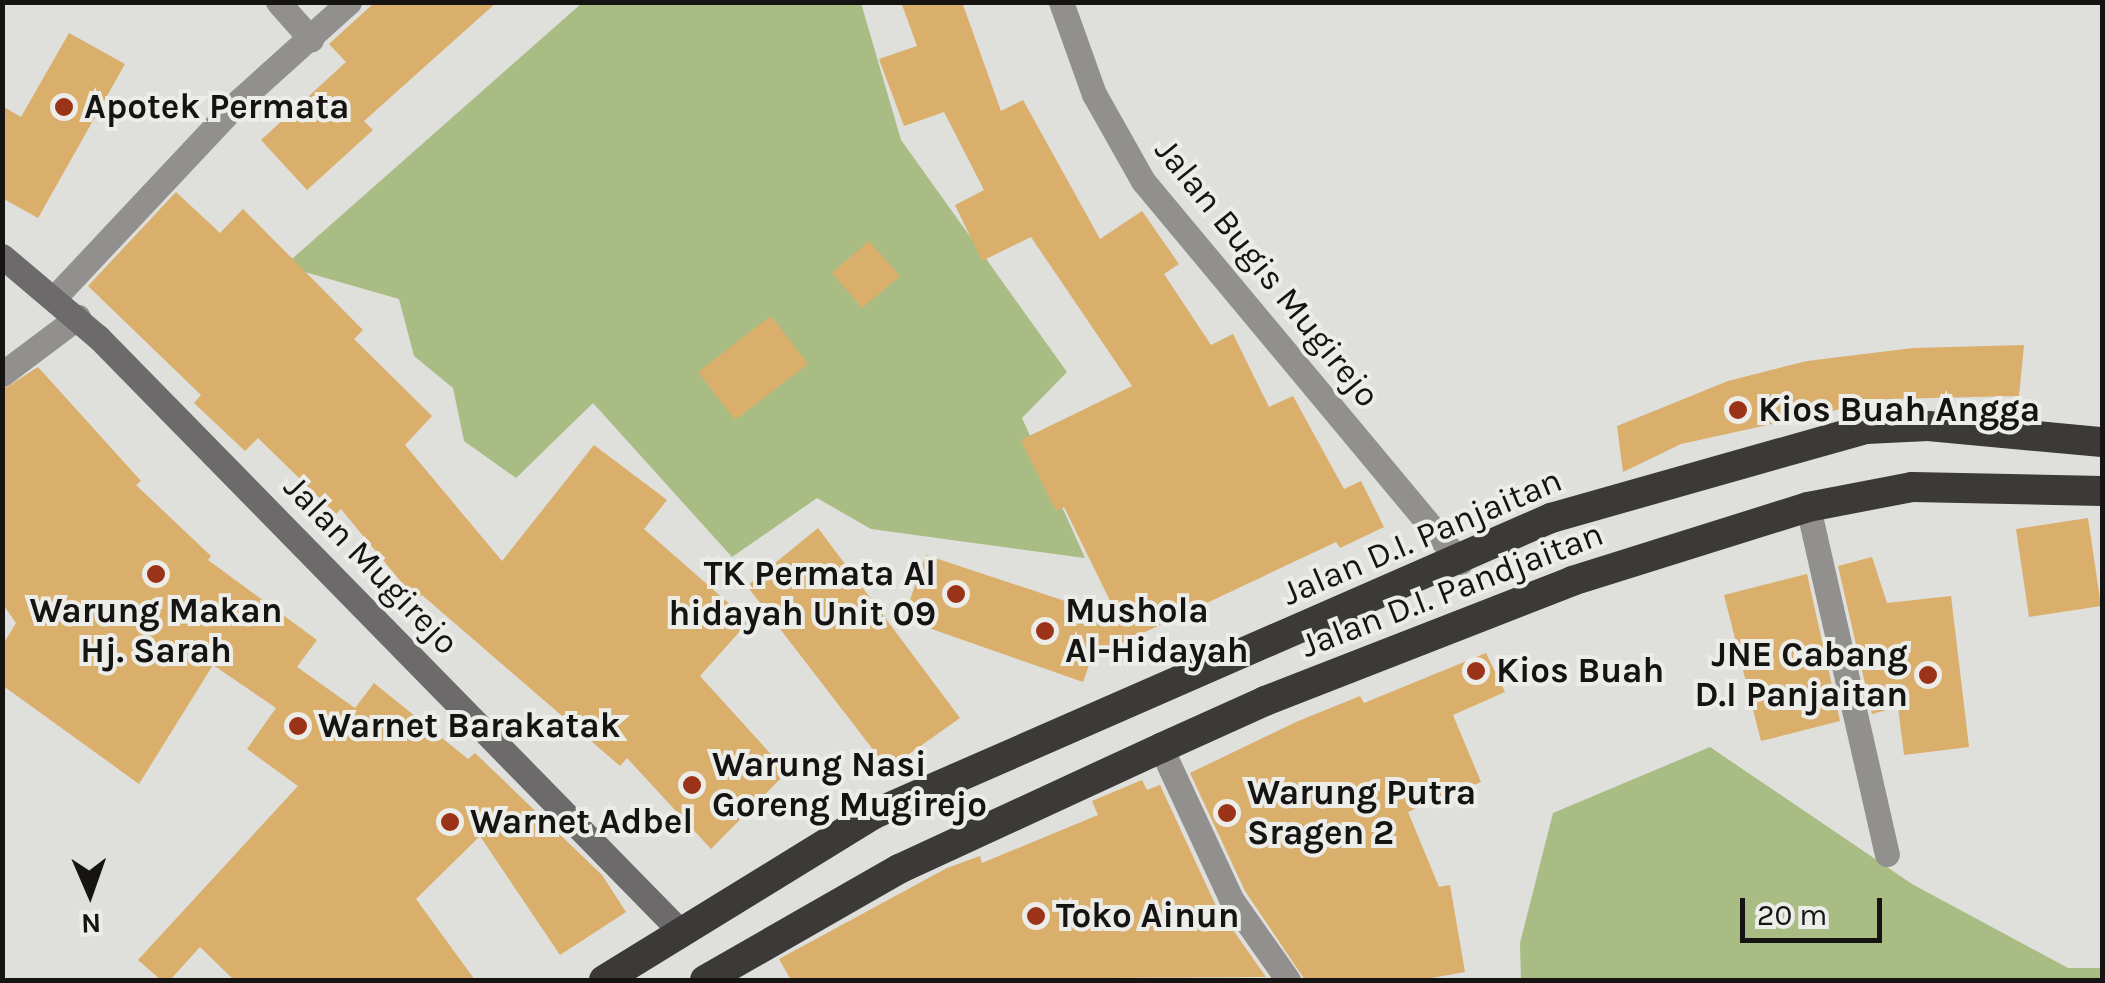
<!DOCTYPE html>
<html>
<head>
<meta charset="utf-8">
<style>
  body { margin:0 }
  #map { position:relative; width:2105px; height:983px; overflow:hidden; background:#dfdfdb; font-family:Karla,sans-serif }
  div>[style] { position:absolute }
  .green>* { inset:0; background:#a8bc83 }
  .building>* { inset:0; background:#daae6b }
  .street>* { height:25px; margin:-12.5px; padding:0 12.5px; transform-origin:12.5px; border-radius:12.5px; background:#91908f }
  .secondary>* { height:25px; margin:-12.5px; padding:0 12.5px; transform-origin:12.5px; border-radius:12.5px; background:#6c6a6a }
  .highway>* { height:30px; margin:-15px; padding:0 15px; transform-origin:15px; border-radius:15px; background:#3c3939 }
  .dots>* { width:28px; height:28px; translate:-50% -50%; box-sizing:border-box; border:5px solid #ecece9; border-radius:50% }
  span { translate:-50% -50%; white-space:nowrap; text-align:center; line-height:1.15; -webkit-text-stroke:8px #ecece9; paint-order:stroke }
  .poi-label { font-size:35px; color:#151413; font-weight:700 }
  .left { translate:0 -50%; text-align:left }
  .right { translate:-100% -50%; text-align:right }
  .street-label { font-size:35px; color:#151413 }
  .frame { position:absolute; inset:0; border:5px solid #151413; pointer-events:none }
  .north { position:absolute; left:40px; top:843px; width:100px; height:100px; -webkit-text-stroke:8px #ecece9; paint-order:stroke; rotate:178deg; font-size:28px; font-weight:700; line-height:40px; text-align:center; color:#151413 }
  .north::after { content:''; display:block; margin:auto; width:35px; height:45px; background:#151413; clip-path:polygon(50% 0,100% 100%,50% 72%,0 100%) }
  .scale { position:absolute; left:1740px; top:898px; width:142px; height:45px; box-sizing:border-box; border:5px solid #151413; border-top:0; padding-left:12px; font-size:30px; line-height:35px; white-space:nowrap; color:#151413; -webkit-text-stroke:8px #ecece9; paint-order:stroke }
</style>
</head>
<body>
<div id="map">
  <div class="green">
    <i style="clip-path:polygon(582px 3px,861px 3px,901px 140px,1067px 372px,1022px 418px,1085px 558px,871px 529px,817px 498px,732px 557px,593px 403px,516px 478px,464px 441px,453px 388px,414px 356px,399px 299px,284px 266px)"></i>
    <i style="clip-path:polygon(1710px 747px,1912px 884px,2068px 968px,2102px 968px,2102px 980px,1521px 980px,1520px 943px,1553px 813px)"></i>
  </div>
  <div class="building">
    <i style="clip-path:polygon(375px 2px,497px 2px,364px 121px,373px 130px,307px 190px,261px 140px,346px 62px,329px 44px)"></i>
    <i style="clip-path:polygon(901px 2px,962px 2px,1001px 111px,1023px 100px,1100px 239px,1142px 211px,1179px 264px,1164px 274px,1211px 345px,1233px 334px,1269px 407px,1293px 396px,1344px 489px,1361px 481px,1384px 527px,1340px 548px,1336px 542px,1092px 657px,1083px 682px,903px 619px,926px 555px,1119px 619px,1064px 507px,1056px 511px,1021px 440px,1132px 386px,1031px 237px,982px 261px,955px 205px,984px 190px,944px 112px,904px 126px,879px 59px,917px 46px)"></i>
    <i style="clip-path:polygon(69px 33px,125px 64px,38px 218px,2px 198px,2px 106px,21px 117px)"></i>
    <i style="clip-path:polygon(176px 192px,220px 233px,243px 209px,363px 330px,354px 339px,432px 416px,405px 445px,502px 561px,594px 445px,667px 500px,644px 529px,749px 621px,700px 676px,787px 772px,711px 849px,627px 758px,620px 766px,422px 595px,416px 600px,341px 509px,336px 514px,258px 438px,245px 451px,194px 403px,201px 395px,88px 286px)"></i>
    <i style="clip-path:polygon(869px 241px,900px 276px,862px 308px,832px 273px)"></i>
    <i style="clip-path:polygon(771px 316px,808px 364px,735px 420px,698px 372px)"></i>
    <i style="clip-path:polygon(2024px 345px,2019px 396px,1887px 399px,1681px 444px,1623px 472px,1617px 426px,1728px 381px,1807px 361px,1913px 348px)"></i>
    <i style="clip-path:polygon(38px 367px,141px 481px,136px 485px,211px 556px,208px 560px,317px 640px,297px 667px,355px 708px,374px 683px,468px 759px,475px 753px,602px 875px,626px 912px,560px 955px,480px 836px,416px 899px,475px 980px,234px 980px,200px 947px,170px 980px,161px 980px,138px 960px,298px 786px,247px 749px,276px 708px,213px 665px,139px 784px,2px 685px,2px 646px,16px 623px,2px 603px,2px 390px)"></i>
    <i style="clip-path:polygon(2088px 518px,2101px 606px,2029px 617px,2016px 529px)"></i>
    <i style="clip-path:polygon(818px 528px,960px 718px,888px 769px,747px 586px)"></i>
    <i style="clip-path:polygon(1872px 557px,1887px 603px,1951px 596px,1969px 747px,1904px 755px,1898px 707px,1872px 714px,1838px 566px)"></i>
    <i style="clip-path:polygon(1807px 574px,1840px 721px,1761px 741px,1724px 595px)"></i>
    <i style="clip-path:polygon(1486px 653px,1505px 692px,1453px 715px,1481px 782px,1408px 812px,1439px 887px,1450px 885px,1465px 972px,1420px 980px,1305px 980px,1245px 891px,1190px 773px,1296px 722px,1360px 696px,1364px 703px)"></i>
    <i style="clip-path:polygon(1142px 780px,1147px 790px,1160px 785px,1216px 906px,1266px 977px,791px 980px,779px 959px,947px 868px,980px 856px,982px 863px,1098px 815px,1092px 801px)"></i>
  </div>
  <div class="street">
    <i style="left:278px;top:2px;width:50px;rotate:48.3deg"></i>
    <i style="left:1061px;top:2px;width:98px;rotate:70.3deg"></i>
    <i style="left:1094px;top:94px;width:100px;rotate:60.6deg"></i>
    <i style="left:1143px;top:181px;width:496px;rotate:50.2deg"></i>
    <i style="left:56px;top:296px;width:269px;rotate:-46.8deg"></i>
    <i style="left:240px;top:100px;width:147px;rotate:-42deg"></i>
    <i style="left:2px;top:374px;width:95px;rotate:-36.9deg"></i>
    <i style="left:1808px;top:507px;width:356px;rotate:77.2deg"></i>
    <i style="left:1161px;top:748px;width:166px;rotate:65.1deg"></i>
    <i style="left:1231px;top:899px;width:99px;rotate:54.9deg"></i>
  </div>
  <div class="secondary">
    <i style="left:2px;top:256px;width:126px;rotate:40.2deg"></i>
    <i style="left:98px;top:337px;width:833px;rotate:45.58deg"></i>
  </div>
  <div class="highway">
    <i style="left:604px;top:980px;width:317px;rotate:-31.6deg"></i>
    <i style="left:874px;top:814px;width:739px;rotate:-23.62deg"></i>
    <i style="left:1551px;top:518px;width:327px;rotate:-15.8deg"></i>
    <i style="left:1866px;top:429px;width:62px;rotate:-2.8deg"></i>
    <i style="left:1928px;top:426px;width:175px;rotate:5.3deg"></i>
    <i style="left:705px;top:980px;width:224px;rotate:-29.8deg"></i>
    <i style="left:899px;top:869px;width:289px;rotate:-24.8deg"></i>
    <i style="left:1161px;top:748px;width:114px;rotate:-24.3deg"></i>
    <i style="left:1265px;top:701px;width:330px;rotate:-21.3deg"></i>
    <i style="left:1572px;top:581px;width:247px;rotate:-17.4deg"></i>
    <i style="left:1808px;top:507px;width:106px;rotate:-10.9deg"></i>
    <i style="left:1912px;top:487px;width:190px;rotate:1.2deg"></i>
  </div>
  <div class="dots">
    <i style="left:64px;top:107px;background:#9b3318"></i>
    <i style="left:1738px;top:410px;background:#9b3318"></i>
    <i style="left:156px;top:574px;background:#9b3318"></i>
    <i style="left:956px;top:594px;background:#9b3318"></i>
    <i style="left:1045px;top:631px;background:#9b3318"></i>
    <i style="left:1476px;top:671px;background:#9b3318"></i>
    <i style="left:1928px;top:675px;background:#9b3318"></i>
    <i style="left:298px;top:726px;background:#9b3318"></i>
    <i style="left:692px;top:785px;background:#9b3318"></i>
    <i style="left:1227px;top:813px;background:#9b3318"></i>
    <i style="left:450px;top:822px;background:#9b3318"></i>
    <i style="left:1036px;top:916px;background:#9b3318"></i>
  </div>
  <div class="poi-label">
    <span class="left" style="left:84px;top:107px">Apotek Permata</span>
    <span class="left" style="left:1758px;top:410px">Kios Buah Angga</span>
    <span class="right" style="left:936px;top:594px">TK Permata Al<br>hidayah Unit 09</span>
    <span style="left:156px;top:631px">Warung Makan<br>Hj. Sarah</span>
    <span class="left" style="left:1065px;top:631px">Mushola<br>Al-Hidayah</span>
    <span class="right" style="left:1908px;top:675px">JNE Cabang<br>D.I Panjaitan</span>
    <span class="left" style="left:1496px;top:671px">Kios Buah</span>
    <span class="left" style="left:318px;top:726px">Warnet Barakatak</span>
    <span class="left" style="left:712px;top:785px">Warung Nasi<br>Goreng Mugirejo</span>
    <span class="left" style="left:1247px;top:813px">Warung Putra<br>Sragen 2</span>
    <span class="left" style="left:470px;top:822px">Warnet Adbel</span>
    <span class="left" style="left:1056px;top:916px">Toko Ainun</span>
  </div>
  <div class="street-label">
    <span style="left:1267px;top:273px;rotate:51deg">Jalan Bugis Mugirejo</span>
    <span style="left:1422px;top:537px;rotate:-23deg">Jalan D.I. Panjaitan</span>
    <span style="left:371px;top:565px;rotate:46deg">Jalan Mugirejo</span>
    <span style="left:1452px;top:590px;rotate:-21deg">Jalan D.I. Pandjaitan</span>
  </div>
  <div class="frame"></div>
  <div class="north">N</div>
  <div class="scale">20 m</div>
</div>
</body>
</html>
